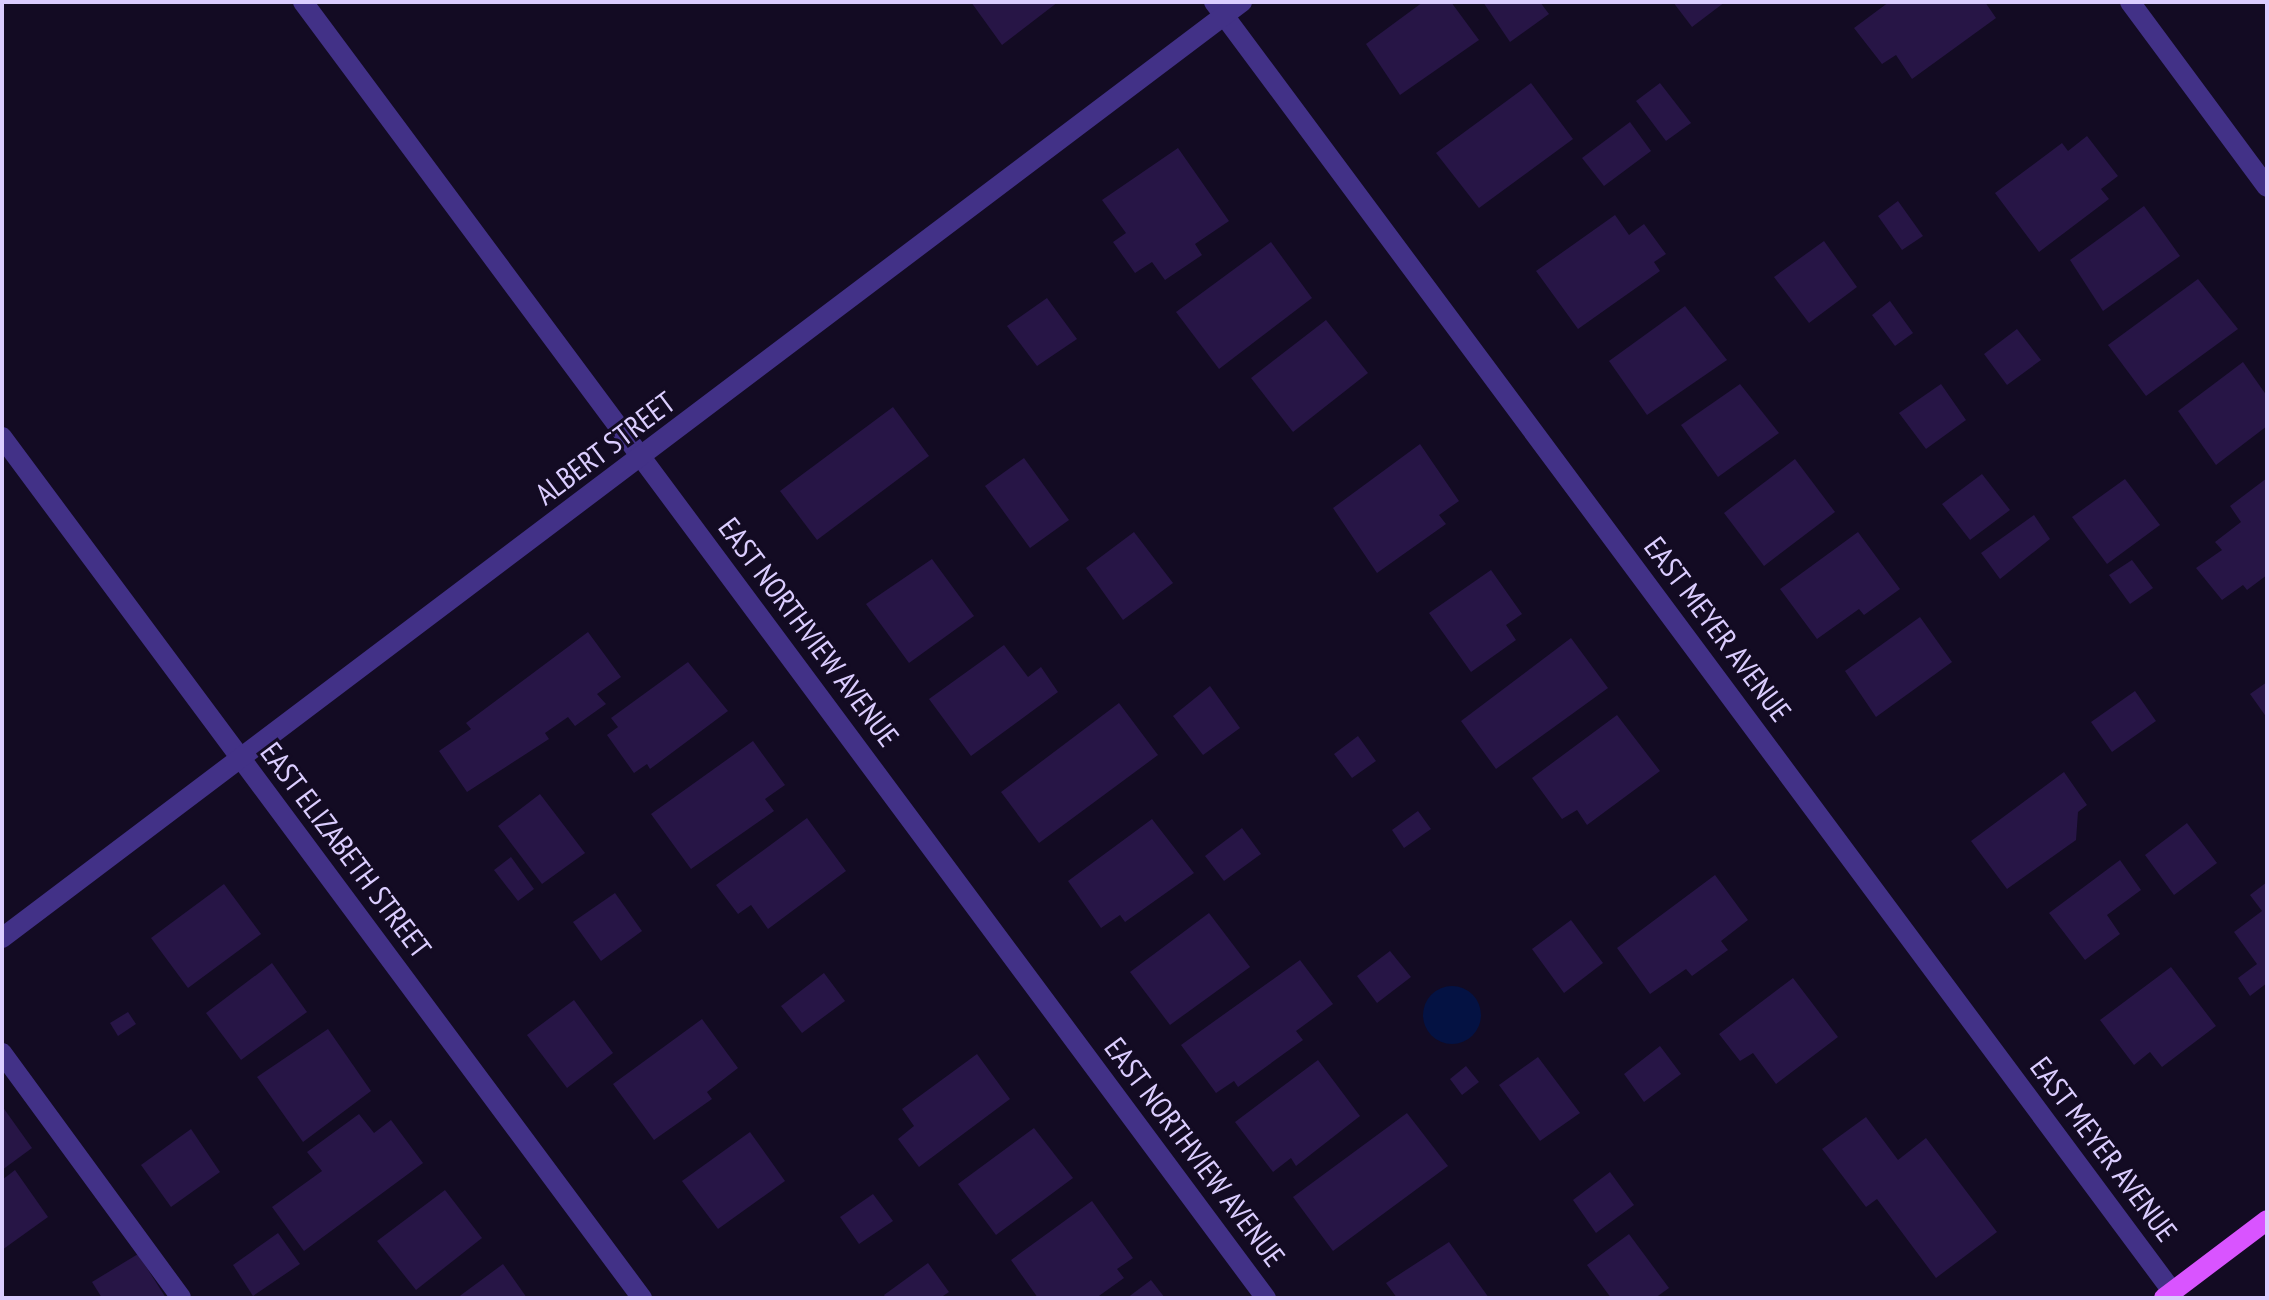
<!DOCTYPE html>
<html>
<head>
<meta charset="utf-8">
<style>
  body { margin:0 }
  #map { position:relative; width:2269px; height:1300px; overflow:hidden; background:#130b23; font-family:"PT Sans Narrow",sans-serif }
  div>[style] { position:absolute }
  .water>* { inset:0; background:#041243 }
  .round { border-radius:50% }
  .building>* { inset:0; background:#271546 }
  .minor>* { height:20px; margin:-10px; padding:0 10px; transform-origin:10px; border-radius:10px; background:#423187 }
  .major>* { height:20px; margin:-10px; padding:0 10px; transform-origin:10px; border-radius:10px; background:#d954ff }
  span { translate:-50% -50%; white-space:nowrap; text-align:center; line-height:1.15; -webkit-text-stroke:6px #130b23; paint-order:stroke }
  .street-label { font-size:30px; color:#dbcdff }
  .frame { position:absolute; inset:0; border:4px solid #dbcdff; pointer-events:none }
</style>
</head>
<body>
<div id="map">
  <div class="water">
    <i class="round" style="left:1423px;top:986px;width:58px;height:58px"></i>
  </div>
  <div class="building">
    <i style="clip-path:polygon(971px 2px,1058px 2px,1002px 45px)"></i>
    <i style="clip-path:polygon(1423px 2px,1451px 2px,1479px 40px,1400px 95px,1366px 44px)"></i>
    <i style="clip-path:polygon(1483px 2px,1540px 2px,1549px 14px,1510px 42px)"></i>
    <i style="clip-path:polygon(1673px 2px,1725px 2px,1692px 27px)"></i>
    <i style="clip-path:polygon(1889px 2px,1985px 2px,1996px 18px,1912px 79px,1896px 55px,1882px 64px,1854px 28px)"></i>
    <i style="clip-path:polygon(1531px 83px,1573px 139px,1479px 208px,1436px 153px)"></i>
    <i style="clip-path:polygon(1660px 83px,1691px 123px,1666px 141px,1636px 101px)"></i>
    <i style="clip-path:polygon(1630px 122px,1651px 151px,1604px 186px,1582px 158px)"></i>
    <i style="clip-path:polygon(2087px 136px,2118px 176px,2101px 189px,2109px 199px,2039px 252px,1995px 193px,2062px 143px,2068px 151px)"></i>
    <i style="clip-path:polygon(1178px 148px,1229px 221px,1195px 244px,1202px 255px,1165px 280px,1152px 262px,1135px 273px,1113px 242px,1126px 233px,1102px 200px)"></i>
    <i style="clip-path:polygon(1898px 201px,1923px 236px,1902px 250px,1878px 216px)"></i>
    <i style="clip-path:polygon(2144px 206px,2180px 256px,2103px 311px,2070px 260px)"></i>
    <i style="clip-path:polygon(1615px 215px,1629px 235px,1644px 224px,1666px 254px,1654px 262px,1660px 271px,1578px 329px,1536px 271px)"></i>
    <i style="clip-path:polygon(1824px 241px,1857px 287px,1809px 323px,1774px 277px)"></i>
    <i style="clip-path:polygon(1271px 242px,1312px 298px,1219px 369px,1176px 312px)"></i>
    <i style="clip-path:polygon(2198px 279px,2238px 329px,2146px 396px,2108px 345px)"></i>
    <i style="clip-path:polygon(1047px 298px,1077px 339px,1037px 366px,1007px 326px)"></i>
    <i style="clip-path:polygon(1890px 301px,1913px 333px,1895px 346px,1872px 315px)"></i>
    <i style="clip-path:polygon(1685px 306px,1727px 360px,1647px 415px,1609px 361px)"></i>
    <i style="clip-path:polygon(1326px 320px,1368px 373px,1293px 432px,1251px 378px)"></i>
    <i style="clip-path:polygon(2017px 329px,2041px 360px,2007px 385px,1984px 354px)"></i>
    <i style="clip-path:polygon(2243px 362px,2267px 396px,2267px 426px,2216px 465px,2178px 411px)"></i>
    <i style="clip-path:polygon(1740px 384px,1779px 433px,1718px 477px,1681px 425px)"></i>
    <i style="clip-path:polygon(1941px 384px,1966px 420px,1926px 449px,1899px 413px)"></i>
    <i style="clip-path:polygon(893px 407px,929px 456px,817px 540px,780px 491px)"></i>
    <i style="clip-path:polygon(1420px 444px,1459px 501px,1439px 515px,1446px 524px,1377px 573px,1333px 508px)"></i>
    <i style="clip-path:polygon(1024px 458px,1069px 520px,1030px 548px,985px 486px)"></i>
    <i style="clip-path:polygon(1795px 459px,1835px 512px,1764px 566px,1724px 513px)"></i>
    <i style="clip-path:polygon(1982px 474px,2010px 510px,1970px 540px,1942px 504px)"></i>
    <i style="clip-path:polygon(2267px 478px,2267px 575px,2247px 590px,2243px 585px,2222px 600px,2196px 568px,2222px 550px,2215px 542px,2241px 522px,2230px 506px)"></i>
    <i style="clip-path:polygon(2125px 479px,2160px 525px,2107px 564px,2072px 517px)"></i>
    <i style="clip-path:polygon(2034px 515px,2050px 539px,2000px 579px,1981px 553px)"></i>
    <i style="clip-path:polygon(1134px 532px,1173px 583px,1123px 620px,1086px 568px)"></i>
    <i style="clip-path:polygon(1858px 532px,1900px 589px,1864px 615px,1859px 609px,1817px 639px,1780px 589px)"></i>
    <i style="clip-path:polygon(932px 559px,974px 616px,909px 663px,866px 604px)"></i>
    <i style="clip-path:polygon(2132px 560px,2153px 588px,2130px 604px,2109px 575px)"></i>
    <i style="clip-path:polygon(1491px 570px,1522px 614px,1506px 625px,1516px 640px,1471px 672px,1429px 613px)"></i>
    <i style="clip-path:polygon(1920px 617px,1952px 662px,1876px 717px,1845px 671px)"></i>
    <i style="clip-path:polygon(588px 632px,621px 677px,597px 694px,606px 704px,575px 726px,568px 717px,545px 733px,549px 739px,467px 792px,439px 751px,471px 729px,466px 723px)"></i>
    <i style="clip-path:polygon(1571px 638px,1608px 688px,1496px 769px,1461px 721px)"></i>
    <i style="clip-path:polygon(1004px 645px,1028px 677px,1041px 667px,1058px 692px,971px 756px,929px 699px)"></i>
    <i style="clip-path:polygon(688px 662px,728px 711px,650px 769px,647px 764px,634px 773px,607px 735px,618px 727px,611px 718px)"></i>
    <i style="clip-path:polygon(2267px 682px,2267px 718px,2250px 694px)"></i>
    <i style="clip-path:polygon(1210px 686px,1240px 728px,1203px 755px,1173px 716px)"></i>
    <i style="clip-path:polygon(2135px 691px,2156px 721px,2112px 752px,2091px 722px)"></i>
    <i style="clip-path:polygon(1119px 703px,1158px 755px,1039px 843px,1001px 792px)"></i>
    <i style="clip-path:polygon(1617px 715px,1660px 771px,1587px 825px,1577px 810px,1562px 819px,1532px 778px)"></i>
    <i style="clip-path:polygon(1358px 736px,1376px 761px,1352px 778px,1334px 754px)"></i>
    <i style="clip-path:polygon(753px 741px,785px 785px,765px 799px,774px 811px,691px 869px,651px 814px)"></i>
    <i style="clip-path:polygon(2064px 772px,2087px 805px,2078px 812px,2076px 840px,2007px 889px,1971px 841px)"></i>
    <i style="clip-path:polygon(540px 794px,585px 853px,542px 884px,498px 826px)"></i>
    <i style="clip-path:polygon(1418px 811px,1431px 829px,1404px 848px,1392px 830px)"></i>
    <i style="clip-path:polygon(807px 818px,846px 871px,768px 929px,751px 905px,738px 914px,716px 885px)"></i>
    <i style="clip-path:polygon(1152px 819px,1194px 873px,1125px 922px,1120px 915px,1101px 928px,1068px 881px)"></i>
    <i style="clip-path:polygon(2187px 823px,2217px 863px,2174px 895px,2145px 855px)"></i>
    <i style="clip-path:polygon(1242px 828px,1261px 854px,1224px 881px,1205px 856px)"></i>
    <i style="clip-path:polygon(511px 857px,534px 889px,518px 901px,494px 870px)"></i>
    <i style="clip-path:polygon(2120px 860px,2141px 890px,2107px 915px,2120px 934px,2085px 960px,2049px 913px)"></i>
    <i style="clip-path:polygon(1715px 875px,1748px 920px,1721px 941px,1728px 950px,1692px 976px,1686px 969px,1650px 994px,1617px 948px)"></i>
    <i style="clip-path:polygon(2267px 882px,2267px 983px,2250px 996px,2238px 978px,2257px 964px,2234px 932px,2262px 911px,2250px 895px)"></i>
    <i style="clip-path:polygon(224px 884px,261px 934px,188px 988px,151px 938px)"></i>
    <i style="clip-path:polygon(615px 893px,642px 931px,601px 961px,573px 922px)"></i>
    <i style="clip-path:polygon(1209px 913px,1250px 967px,1170px 1025px,1130px 972px)"></i>
    <i style="clip-path:polygon(1571px 920px,1603px 963px,1564px 993px,1532px 949px)"></i>
    <i style="clip-path:polygon(1390px 951px,1411px 977px,1377px 1003px,1357px 976px)"></i>
    <i style="clip-path:polygon(1300px 960px,1333px 1004px,1296px 1031px,1303px 1040px,1238px 1087px,1234px 1081px,1216px 1093px,1181px 1045px)"></i>
    <i style="clip-path:polygon(272px 963px,307px 1012px,241px 1060px,206px 1013px)"></i>
    <i style="clip-path:polygon(2171px 967px,2216px 1026px,2162px 1067px,2150px 1052px,2134px 1065px,2100px 1020px)"></i>
    <i style="clip-path:polygon(824px 973px,845px 1001px,802px 1033px,781px 1006px)"></i>
    <i style="clip-path:polygon(1793px 978px,1838px 1037px,1776px 1084px,1753px 1053px,1740px 1061px,1719px 1034px)"></i>
    <i style="clip-path:polygon(574px 1000px,613px 1053px,567px 1088px,527px 1035px)"></i>
    <i style="clip-path:polygon(128px 1012px,136px 1024px,118px 1036px,110px 1023px)"></i>
    <i style="clip-path:polygon(702px 1019px,738px 1068px,707px 1092px,712px 1099px,654px 1140px,613px 1084px)"></i>
    <i style="clip-path:polygon(328px 1029px,371px 1091px,303px 1142px,257px 1077px)"></i>
    <i style="clip-path:polygon(1660px 1046px,1681px 1074px,1644px 1102px,1624px 1074px)"></i>
    <i style="clip-path:polygon(977px 1054px,1010px 1099px,919px 1167px,898px 1139px,914px 1126px,902px 1109px)"></i>
    <i style="clip-path:polygon(1538px 1057px,1580px 1113px,1540px 1141px,1499px 1085px)"></i>
    <i style="clip-path:polygon(1318px 1060px,1360px 1116px,1296px 1166px,1291px 1158px,1273px 1172px,1235px 1122px)"></i>
    <i style="clip-path:polygon(1466px 1066px,1479px 1082px,1462px 1095px,1450px 1079px)"></i>
    <i style="clip-path:polygon(2px 1106px,32px 1148px,2px 1170px)"></i>
    <i style="clip-path:polygon(1407px 1113px,1448px 1166px,1333px 1251px,1293px 1197px)"></i>
    <i style="clip-path:polygon(359px 1114px,374px 1133px,391px 1120px,423px 1163px,304px 1251px,272px 1207px,322px 1171px,307px 1152px)"></i>
    <i style="clip-path:polygon(1866px 1117px,1898px 1160px,1926px 1138px,1997px 1232px,1936px 1278px,1877px 1199px,1866px 1207px,1822px 1149px)"></i>
    <i style="clip-path:polygon(1034px 1128px,1073px 1178px,996px 1235px,958px 1184px)"></i>
    <i style="clip-path:polygon(191px 1129px,220px 1172px,171px 1207px,141px 1165px)"></i>
    <i style="clip-path:polygon(750px 1132px,785px 1181px,718px 1229px,682px 1181px)"></i>
    <i style="clip-path:polygon(15px 1170px,48px 1217px,2px 1250px,2px 1180px)"></i>
    <i style="clip-path:polygon(1610px 1172px,1634px 1205px,1596px 1233px,1573px 1200px)"></i>
    <i style="clip-path:polygon(445px 1190px,482px 1238px,416px 1290px,377px 1241px)"></i>
    <i style="clip-path:polygon(873px 1194px,893px 1221px,859px 1244px,840px 1217px)"></i>
    <i style="clip-path:polygon(1092px 1201px,1133px 1258px,1117px 1269px,1124px 1278px,1096px 1298px,1038px 1298px,1011px 1260px)"></i>
    <i style="clip-path:polygon(278px 1233px,300px 1264px,253px 1296px,233px 1265px)"></i>
    <i style="clip-path:polygon(1629px 1234px,1669px 1288px,1655px 1298px,1611px 1298px,1587px 1265px)"></i>
    <i style="clip-path:polygon(1449px 1242px,1489px 1298px,1397px 1298px,1386px 1283px)"></i>
    <i style="clip-path:polygon(138px 1254px,166px 1298px,102px 1298px,92px 1282px)"></i>
    <i style="clip-path:polygon(928px 1263px,949px 1292px,940px 1298px,886px 1298px,884px 1295px)"></i>
    <i style="clip-path:polygon(503px 1264px,527px 1298px,457px 1298px)"></i>
    <i style="clip-path:polygon(1151px 1280px,1165px 1298px,1127px 1298px)"></i>
  </div>
  <div class="minor">
    <i style="left:303px;top:2px;width:1615px;rotate:53.39deg"></i>
    <i style="left:1214px;top:2px;width:1606px;rotate:53.38deg"></i>
    <i style="left:2130px;top:2px;width:230px;rotate:53.5deg"></i>
    <i style="left:2px;top:437px;width:1073px;rotate:53.38deg"></i>
    <i style="left:2px;top:938px;width:1554px;rotate:-37.05deg"></i>
    <i style="left:2px;top:1053px;width:303px;rotate:53.8deg"></i>
  </div>
  <div class="major">
    <i style="left:2164px;top:1298px;width:129px;rotate:-37.1deg"></i>
  </div>
  <div class="street-label">
    <span style="left:605px;top:448px;rotate:-37deg">ALBERT STREET</span>
    <span style="left:1718px;top:629px;rotate:53deg">EAST MEYER AVENUE</span>
    <span style="left:809px;top:632px;rotate:53deg">EAST NORTHVIEW AVENUE</span>
    <span style="left:346px;top:850px;rotate:53deg">EAST ELIZABETH STREET</span>
    <span style="left:2104px;top:1149px;rotate:53deg">EAST MEYER AVENUE</span>
    <span style="left:1195px;top:1152px;rotate:53deg">EAST NORTHVIEW AVENUE</span>
  </div>
  <div class="frame"></div>
</div>
</body>
</html>
